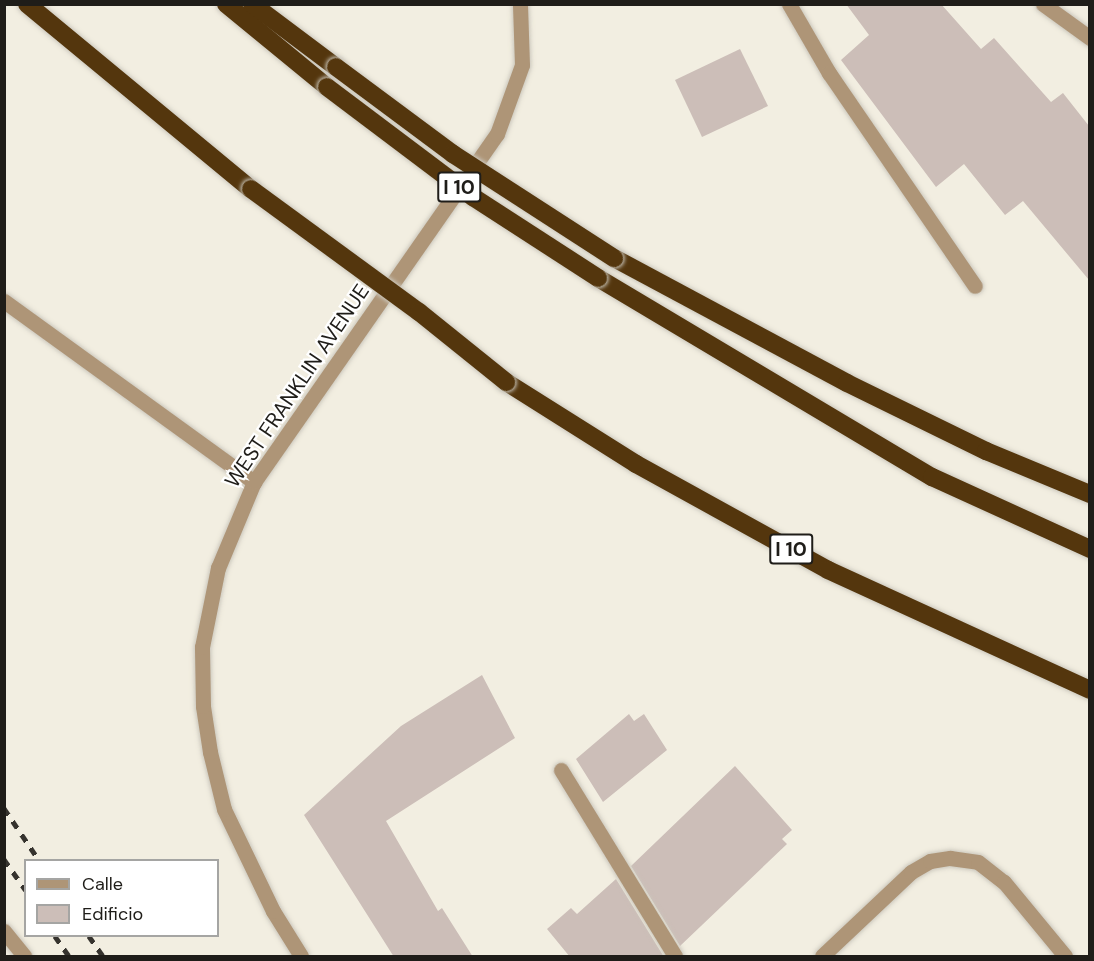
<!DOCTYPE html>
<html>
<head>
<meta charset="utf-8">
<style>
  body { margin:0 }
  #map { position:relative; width:1094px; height:961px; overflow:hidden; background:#f2eee1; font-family:"DM Sans",sans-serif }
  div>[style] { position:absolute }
  .building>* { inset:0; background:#ccbeb8 }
  .roads { filter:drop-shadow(0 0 2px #ccc8bd) drop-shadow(0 0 2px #ccc8bd) }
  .service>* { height:15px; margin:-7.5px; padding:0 7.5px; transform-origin:7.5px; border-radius:7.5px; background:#ae9577 }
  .minor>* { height:15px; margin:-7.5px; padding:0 7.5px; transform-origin:7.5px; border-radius:7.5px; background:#ae9577 }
  .tertiary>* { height:15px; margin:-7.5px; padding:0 7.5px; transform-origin:7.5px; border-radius:7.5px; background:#ae9577 }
  .motorway>* { height:18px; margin:-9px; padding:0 9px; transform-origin:9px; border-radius:9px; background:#54360d }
  .rail>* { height:4.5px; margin-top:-2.25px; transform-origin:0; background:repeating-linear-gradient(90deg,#36332e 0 8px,transparent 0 16px) }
  .bridges { filter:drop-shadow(0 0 2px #ccc8bd) drop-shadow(0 0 2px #ccc8bd) }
  .motorway-bridge>* { height:18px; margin:-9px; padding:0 9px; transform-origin:9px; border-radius:9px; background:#54360d }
  span { translate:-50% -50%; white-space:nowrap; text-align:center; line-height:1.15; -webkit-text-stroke:4.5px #fff; paint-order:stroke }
  .shield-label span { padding:2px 4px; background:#fff; border:2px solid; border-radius:4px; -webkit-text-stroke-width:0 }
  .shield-label { font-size:20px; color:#1f1d19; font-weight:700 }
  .street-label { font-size:21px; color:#1f1d19 }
  .frame { position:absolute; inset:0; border:6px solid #1f1d19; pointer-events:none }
  .legend { position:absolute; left:24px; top:859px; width:195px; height:78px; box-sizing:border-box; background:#fff; border:2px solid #a5a5a3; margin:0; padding:8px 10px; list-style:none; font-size:18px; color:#1f1d19 }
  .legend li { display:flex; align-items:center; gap:12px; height:30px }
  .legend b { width:30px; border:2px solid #a5a5a3 }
</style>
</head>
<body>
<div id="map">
  <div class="building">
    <i style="clip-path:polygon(846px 4px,941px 4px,981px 49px,994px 38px,1051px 102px,1063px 93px,1089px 126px,1089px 280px,1023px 201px,1005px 215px,964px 164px,936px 187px,841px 60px,869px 35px)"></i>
    <i style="clip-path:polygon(740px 49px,768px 106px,702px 137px,675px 80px)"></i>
    <i style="clip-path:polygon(482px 675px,515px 738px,386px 821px,438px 911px,442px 908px,473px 957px,394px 957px,304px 815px,401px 726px)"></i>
    <i style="clip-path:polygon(629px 714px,634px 721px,644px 714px,667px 750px,603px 802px,576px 759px)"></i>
    <i style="clip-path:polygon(735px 766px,792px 830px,782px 839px,787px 844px,680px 946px,631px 866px)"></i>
    <i style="clip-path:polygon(616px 879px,664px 957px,570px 957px,547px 929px,571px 908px,577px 914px)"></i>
  </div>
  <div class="roads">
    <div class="service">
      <i style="left:789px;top:4px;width:80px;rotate:59.9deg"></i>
      <i style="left:829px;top:73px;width:258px;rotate:55.6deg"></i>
      <i style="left:561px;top:770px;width:218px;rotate:58.5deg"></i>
      <i style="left:4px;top:931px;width:32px;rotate:51deg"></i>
    </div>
    <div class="minor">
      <i style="left:1043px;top:4px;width:58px;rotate:35.9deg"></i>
      <i style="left:822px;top:956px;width:122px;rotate:-43.3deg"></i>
      <i style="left:911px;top:872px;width:22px;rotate:-30deg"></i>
      <i style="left:930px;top:861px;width:20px;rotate:-9deg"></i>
      <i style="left:950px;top:858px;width:28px;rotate:8deg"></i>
      <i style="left:978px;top:862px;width:33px;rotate:38deg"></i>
      <i style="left:1004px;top:882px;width:96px;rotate:50.5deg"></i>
    </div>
    <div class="tertiary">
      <i style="left:4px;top:301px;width:309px;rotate:35.9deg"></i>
      <i style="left:301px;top:956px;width:53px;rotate:-121.9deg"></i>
      <i style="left:273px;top:911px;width:113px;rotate:-115.7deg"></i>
      <i style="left:224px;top:809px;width:59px;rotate:-103.8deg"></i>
      <i style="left:210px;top:752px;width:47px;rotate:-98.7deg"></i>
      <i style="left:203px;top:706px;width:59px;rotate:-91deg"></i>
      <i style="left:202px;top:647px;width:81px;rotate:-78.6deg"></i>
      <i style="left:218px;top:568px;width:93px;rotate:-67.3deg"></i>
      <i style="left:254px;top:482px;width:424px;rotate:-55.1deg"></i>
      <i style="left:497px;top:134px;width:73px;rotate:-70.1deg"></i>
      <i style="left:522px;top:65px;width:61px;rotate:-91.9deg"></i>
    </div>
    <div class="motorway">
      <i style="left:27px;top:4px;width:291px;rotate:39.6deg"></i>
      <i style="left:226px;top:4px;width:131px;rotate:39.4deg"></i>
      <i style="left:252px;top:4px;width:105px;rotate:36.9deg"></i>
      <i style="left:614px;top:258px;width:264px;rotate:28.2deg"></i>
      <i style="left:847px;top:383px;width:155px;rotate:26.1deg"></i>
      <i style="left:986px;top:451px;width:113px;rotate:22.5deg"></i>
      <i style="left:598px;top:278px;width:389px;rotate:30.8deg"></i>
      <i style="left:932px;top:477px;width:174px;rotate:24.5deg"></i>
      <i style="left:506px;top:382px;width:154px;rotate:32.2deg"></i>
      <i style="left:636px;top:464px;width:219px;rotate:28.9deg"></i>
      <i style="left:828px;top:570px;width:288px;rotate:24.6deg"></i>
    </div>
  </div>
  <div class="rail">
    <i style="left:4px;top:808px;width:63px;rotate:56.1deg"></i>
    <i style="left:4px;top:859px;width:38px;rotate:55deg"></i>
    <i style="left:55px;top:936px;width:24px;rotate:55deg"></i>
    <i style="left:89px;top:936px;width:24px;rotate:55deg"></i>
  </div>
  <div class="bridges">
    <div class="motorway-bridge">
      <i style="left:336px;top:67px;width:146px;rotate:36.6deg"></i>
      <i style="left:453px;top:154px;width:192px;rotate:32.9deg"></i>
      <i style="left:327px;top:87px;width:183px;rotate:37deg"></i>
      <i style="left:473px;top:197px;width:149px;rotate:32.9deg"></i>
      <i style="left:251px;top:189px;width:208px;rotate:36.2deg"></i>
      <i style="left:419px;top:312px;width:112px;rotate:38.8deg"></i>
    </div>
  </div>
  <div class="shield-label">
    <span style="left:459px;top:187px">I 10</span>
    <span style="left:791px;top:549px">I 10</span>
  </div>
  <div class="street-label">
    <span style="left:297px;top:386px;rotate:-56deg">WEST FRANKLIN AVENUE</span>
  </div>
  <div class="frame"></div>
  <ul class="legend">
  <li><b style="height:8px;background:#ae9577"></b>Calle</li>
  <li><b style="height:16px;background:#ccbeb8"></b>Edificio</li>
  </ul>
</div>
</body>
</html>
